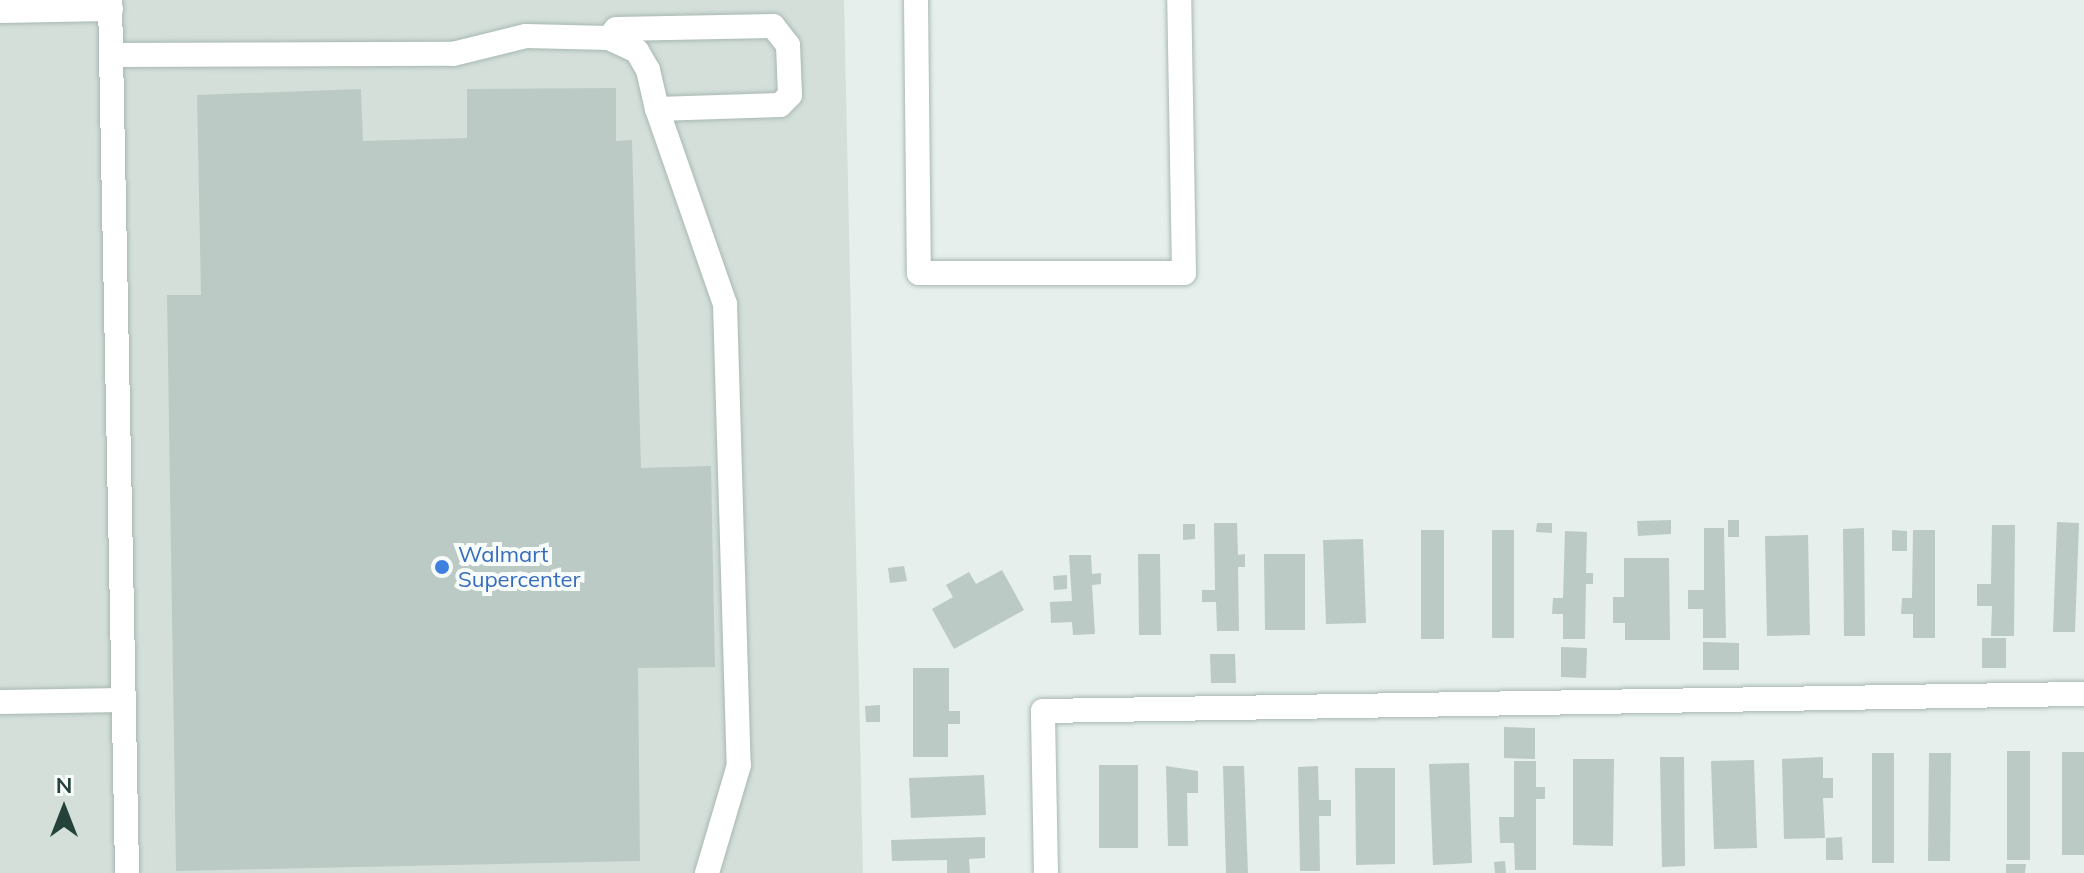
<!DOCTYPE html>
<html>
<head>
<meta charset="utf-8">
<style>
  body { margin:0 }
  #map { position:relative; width:2084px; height:873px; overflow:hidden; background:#e6efeb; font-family:Mulish,sans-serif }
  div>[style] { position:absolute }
  .built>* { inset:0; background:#d4dfda }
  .building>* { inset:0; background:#bbcac4 }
  .roads { filter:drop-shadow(0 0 2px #a8b8b2) drop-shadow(0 0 2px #a8b8b2) }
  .minor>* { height:24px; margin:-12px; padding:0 12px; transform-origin:12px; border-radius:12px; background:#fff }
  .dots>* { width:22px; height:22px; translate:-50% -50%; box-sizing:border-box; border:4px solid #f7fbf9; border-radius:50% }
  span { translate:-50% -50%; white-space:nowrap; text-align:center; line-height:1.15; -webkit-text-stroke:8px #f7fbf9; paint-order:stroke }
  .shop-label { font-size:22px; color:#366cbe }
  .left { translate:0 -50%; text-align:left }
  .north { position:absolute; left:24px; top:769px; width:80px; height:80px; -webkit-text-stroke:6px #f7fbf9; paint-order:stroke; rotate:0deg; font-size:22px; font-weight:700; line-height:32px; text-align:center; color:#24423a }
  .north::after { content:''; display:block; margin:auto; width:28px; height:36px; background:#24423a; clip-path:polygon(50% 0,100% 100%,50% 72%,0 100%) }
</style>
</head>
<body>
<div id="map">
  <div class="built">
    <i style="clip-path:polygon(0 0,844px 0,863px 873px,0 873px)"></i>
  </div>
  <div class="building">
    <i style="clip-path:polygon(616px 88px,616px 141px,632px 140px,641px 468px,711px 466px,715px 667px,638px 668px,640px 861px,176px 871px,167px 295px,201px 295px,197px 95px,361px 89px,363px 141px,467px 138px,467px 89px)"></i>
    <i style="clip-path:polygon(1671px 520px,1671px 534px,1638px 536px,1637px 521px)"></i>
    <i style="clip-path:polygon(1728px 520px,1739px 520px,1739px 537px,1728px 537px)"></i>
    <i style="clip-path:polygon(2057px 522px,2079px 523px,2075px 632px,2053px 632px)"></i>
    <i style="clip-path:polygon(1214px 523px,1237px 523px,1238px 555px,1245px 554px,1245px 567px,1238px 567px,1239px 631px,1217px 631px,1216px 602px,1202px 602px,1202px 590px,1215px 590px)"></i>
    <i style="clip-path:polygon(1537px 523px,1552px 523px,1552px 533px,1536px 532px)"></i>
    <i style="clip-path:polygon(1183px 524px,1195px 524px,1195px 539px,1183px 540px)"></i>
    <i style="clip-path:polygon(1992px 525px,2015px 525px,2014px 636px,1991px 636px,1992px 606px,1977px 606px,1977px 584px,1991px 584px)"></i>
    <i style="clip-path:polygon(1704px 528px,1724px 528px,1726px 638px,1703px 638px,1703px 609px,1688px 609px,1688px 590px,1704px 590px)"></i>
    <i style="clip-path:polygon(1864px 528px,1865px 636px,1844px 636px,1843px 529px)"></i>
    <i style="clip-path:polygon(1421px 530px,1444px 530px,1444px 639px,1421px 639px)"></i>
    <i style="clip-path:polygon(1492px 530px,1514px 530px,1514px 638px,1492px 638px)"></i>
    <i style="clip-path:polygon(1892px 530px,1907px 531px,1907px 551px,1892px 551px)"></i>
    <i style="clip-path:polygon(1913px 530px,1935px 530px,1935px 638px,1913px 638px,1913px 614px,1901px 614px,1902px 598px,1912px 598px)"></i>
    <i style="clip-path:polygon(1565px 531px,1587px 532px,1586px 573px,1593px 573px,1593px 584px,1586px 584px,1585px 639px,1563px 639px,1563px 614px,1552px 614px,1553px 598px,1563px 598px)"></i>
    <i style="clip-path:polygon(1808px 535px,1810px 635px,1767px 636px,1765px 536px)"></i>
    <i style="clip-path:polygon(1363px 539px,1366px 623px,1326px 624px,1323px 540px)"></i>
    <i style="clip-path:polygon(1138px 554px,1160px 554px,1161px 635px,1139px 635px)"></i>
    <i style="clip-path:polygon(1264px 554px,1305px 554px,1305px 630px,1265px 630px)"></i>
    <i style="clip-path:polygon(1069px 555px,1091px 555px,1092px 574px,1101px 573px,1101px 584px,1092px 585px,1095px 634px,1073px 635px,1072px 622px,1051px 623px,1050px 602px,1072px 601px)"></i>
    <i style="clip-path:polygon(1624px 558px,1669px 558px,1670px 640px,1625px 640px,1625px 623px,1613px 623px,1613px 597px,1624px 597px)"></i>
    <i style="clip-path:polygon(904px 566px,907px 581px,890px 583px,888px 568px)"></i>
    <i style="clip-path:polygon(1002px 570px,1024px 610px,954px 649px,932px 609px,953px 597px,946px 585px,969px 572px,976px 584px)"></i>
    <i style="clip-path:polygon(1067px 575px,1067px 589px,1054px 590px,1053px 576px)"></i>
    <i style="clip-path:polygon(1982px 638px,2006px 638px,2006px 668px,1982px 668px)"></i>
    <i style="clip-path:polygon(1703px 642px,1739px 643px,1739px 670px,1703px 670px)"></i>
    <i style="clip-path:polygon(1561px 647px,1587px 648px,1586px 678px,1561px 677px)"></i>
    <i style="clip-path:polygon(1210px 654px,1235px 654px,1236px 683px,1211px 683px)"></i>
    <i style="clip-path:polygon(913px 668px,949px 668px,949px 711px,960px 711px,960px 724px,948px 724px,948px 757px,913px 757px)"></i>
    <i style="clip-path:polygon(880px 705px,880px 722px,866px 722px,865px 706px)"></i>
    <i style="clip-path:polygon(1504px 727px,1535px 728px,1535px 759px,1504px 758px)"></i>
    <i style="clip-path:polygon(2007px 751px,2030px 751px,2030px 860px,2007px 860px)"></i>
    <i style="clip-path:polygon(2062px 752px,2084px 752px,2084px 855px,2062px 855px)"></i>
    <i style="clip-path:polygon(1872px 753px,1894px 753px,1894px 863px,1872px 863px)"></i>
    <i style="clip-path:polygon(1929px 753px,1951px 753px,1950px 861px,1928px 861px)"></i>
    <i style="clip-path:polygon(1660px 757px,1684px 757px,1685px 866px,1662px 867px)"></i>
    <i style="clip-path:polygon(1823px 757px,1823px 778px,1833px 778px,1833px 798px,1823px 798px,1825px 838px,1784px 839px,1782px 759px)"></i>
    <i style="clip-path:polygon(1573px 759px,1614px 759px,1613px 846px,1573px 845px)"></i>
    <i style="clip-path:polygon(1754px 760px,1757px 848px,1714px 849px,1711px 761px)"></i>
    <i style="clip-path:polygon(1514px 761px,1536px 761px,1536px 787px,1545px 787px,1545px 799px,1536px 799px,1536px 870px,1515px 870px,1514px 843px,1500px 843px,1499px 817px,1514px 817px)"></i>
    <i style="clip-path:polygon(1469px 763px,1472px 863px,1433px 865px,1429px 764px)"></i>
    <i style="clip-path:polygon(1099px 765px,1138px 765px,1138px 848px,1099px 848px)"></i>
    <i style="clip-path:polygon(1166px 766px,1198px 771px,1198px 793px,1187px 793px,1188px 846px,1168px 846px)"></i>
    <i style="clip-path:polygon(1223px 766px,1244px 766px,1248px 873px,1226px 873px)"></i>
    <i style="clip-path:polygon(1318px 766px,1319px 800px,1331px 800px,1331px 816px,1319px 816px,1320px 871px,1300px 871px,1298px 767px)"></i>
    <i style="clip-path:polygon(1355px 768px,1395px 768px,1395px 864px,1356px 865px)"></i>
    <i style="clip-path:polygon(984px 775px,986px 815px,911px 818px,909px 778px)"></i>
    <i style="clip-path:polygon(985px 837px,985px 858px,969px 859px,970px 873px,947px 873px,947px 860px,892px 861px,891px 840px)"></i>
    <i style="clip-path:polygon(1842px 837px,1843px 860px,1826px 860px,1826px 838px)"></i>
    <i style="clip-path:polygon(1505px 861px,1506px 873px,1495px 873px,1494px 862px)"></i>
    <i style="clip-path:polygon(2006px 864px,2026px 864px,2025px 873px,2006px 873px)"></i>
  </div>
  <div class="roads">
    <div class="minor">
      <i style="left:110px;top:0;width:873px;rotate:88.88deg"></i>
      <i style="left:916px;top:0;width:273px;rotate:89.4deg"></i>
      <i style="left:919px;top:273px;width:265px"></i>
      <i style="left:1184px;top:273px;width:273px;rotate:-91deg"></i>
      <i style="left:0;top:11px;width:111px;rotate:-1deg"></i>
      <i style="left:609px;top:38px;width:31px;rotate:25deg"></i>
      <i style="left:637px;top:51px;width:22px;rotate:60deg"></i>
      <i style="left:648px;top:70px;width:40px;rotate:77deg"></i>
      <i style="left:112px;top:55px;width:341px;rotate:-0.2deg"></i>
      <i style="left:453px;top:54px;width:75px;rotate:-13.9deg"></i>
      <i style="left:526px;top:36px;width:83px;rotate:1.4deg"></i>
      <i style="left:609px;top:38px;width:11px;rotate:-52deg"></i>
      <i style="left:616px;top:29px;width:157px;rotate:-1.1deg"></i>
      <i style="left:773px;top:26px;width:24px;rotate:52deg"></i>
      <i style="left:788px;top:45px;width:50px;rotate:87.7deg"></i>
      <i style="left:790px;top:95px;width:14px;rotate:135deg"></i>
      <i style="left:780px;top:105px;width:123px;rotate:178.1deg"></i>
      <i style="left:657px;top:109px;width:207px;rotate:70.8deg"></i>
      <i style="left:725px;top:304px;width:461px;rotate:88.3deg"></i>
      <i style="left:739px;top:765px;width:113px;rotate:106.5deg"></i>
      <i style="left:0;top:702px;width:124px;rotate:-0.9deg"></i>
      <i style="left:1046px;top:873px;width:162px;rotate:-91.1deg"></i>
      <i style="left:1043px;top:711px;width:1041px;rotate:-0.94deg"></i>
    </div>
  </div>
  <div class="dots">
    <i style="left:442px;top:567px;background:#3f7fe0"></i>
  </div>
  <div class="shop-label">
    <span class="left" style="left:458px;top:567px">Walmart<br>Supercenter</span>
  </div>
  <div class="north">N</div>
</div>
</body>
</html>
